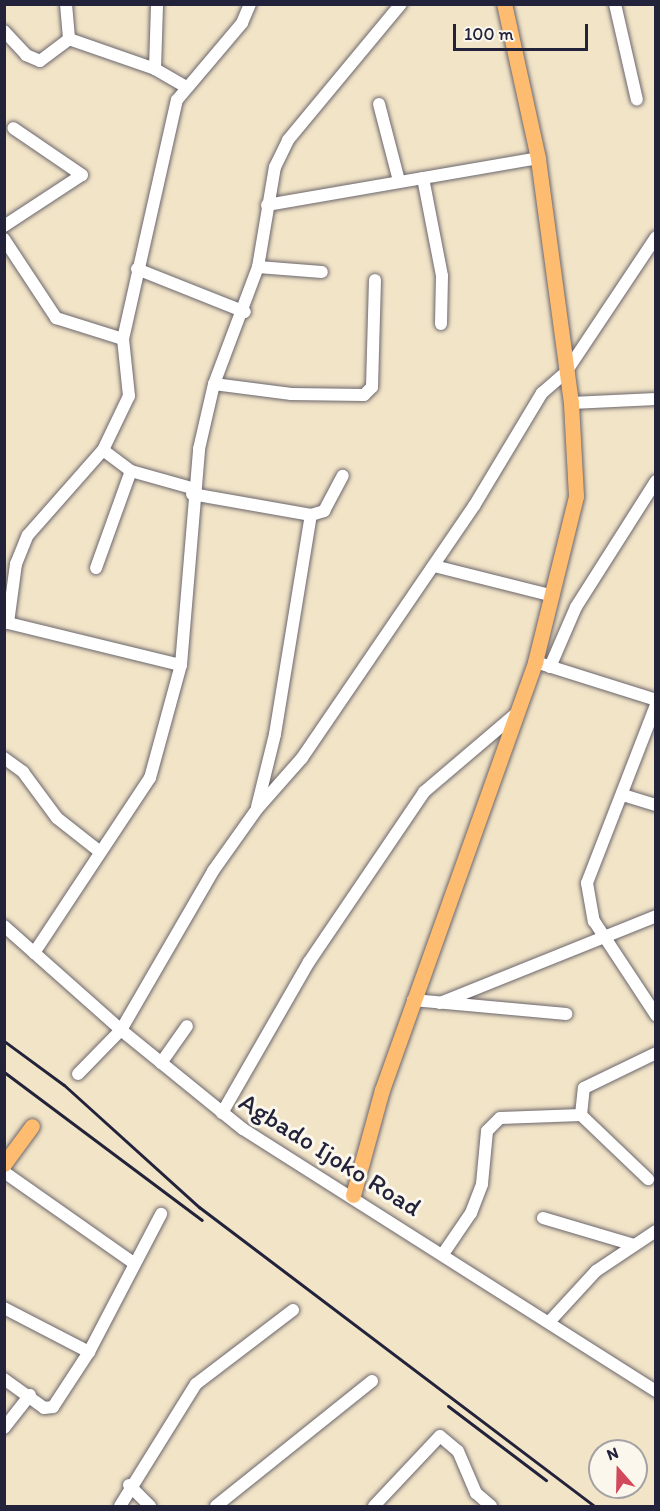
<!DOCTYPE html>
<html>
<head>
<meta charset="utf-8">
<style>
  body { margin:0 }
  #map { position:relative; width:660px; height:1511px; overflow:hidden; background:#f2e4c7; font-family:Itim,sans-serif }
  div>[style] { position:absolute }
  .roads { filter:drop-shadow(0 0 2px #6b666c) drop-shadow(0 0 2px #6b666c) }
  .minor>* { height:12px; margin:-6px; padding:0 6px; transform-origin:6px; border-radius:6px; background:#fff }
  .major>* { height:15px; margin:-7.5px; padding:0 7.5px; transform-origin:7.5px; border-radius:7.5px; background:#febc70 }
  .rail>* { height:3px; margin:-1.5px; padding:0 1.5px; transform-origin:1.5px; border-radius:1.5px; background:#22223b }
  span { translate:-50% -50%; white-space:nowrap; text-align:center; line-height:1.15; -webkit-text-stroke:6px #fbf7ec; paint-order:stroke }
  .street-label { font-size:26px; color:#22223b }
  .frame { position:absolute; inset:0; border:6px solid #22223b; pointer-events:none }
  .north { position:absolute; left:588px; top:1439px; width:60px; height:60px; box-sizing:border-box; background:#fbf7ec; border:2px solid #a4a2a5; border-radius:50%; rotate:340deg; font-size:16px; font-weight:700; line-height:24px; text-align:center; color:#22223b }
  .north::after { content:''; display:block; margin:auto; width:21px; height:27px; background:#d1495b; clip-path:polygon(50% 0,100% 100%,50% 72%,0 100%) }
  .scale { position:absolute; left:453px; top:24px; width:135px; height:27px; box-sizing:border-box; border:3px solid #22223b; border-top:0; padding-left:8px; font-size:18px; line-height:21px; white-space:nowrap; color:#22223b; -webkit-text-stroke:4px #fbf7ec; paint-order:stroke }
</style>
</head>
<body>
<div id="map">
  <div class="roads">
    <div class="minor">
      <i style="left:66px;top:4px;width:35px;rotate:85deg"></i>
      <i style="left:615px;top:4px;width:98px;rotate:77.1deg"></i>
      <i style="left:4px;top:31px;width:33px;rotate:47deg"></i>
      <i style="left:26px;top:55px;width:15px;rotate:23deg"></i>
      <i style="left:40px;top:61px;width:36px;rotate:-37deg"></i>
      <i style="left:69px;top:39px;width:91px;rotate:19.2deg"></i>
      <i style="left:155px;top:69px;width:34px;rotate:30deg"></i>
      <i style="left:155px;top:69px;width:65px;rotate:-88.2deg"></i>
      <i style="left:379px;top:104px;width:80px;rotate:75.4deg"></i>
      <i style="left:423px;top:178px;width:100px;rotate:79deg"></i>
      <i style="left:442px;top:276px;width:48px;rotate:91.2deg"></i>
      <i style="left:267px;top:205px;width:275px;rotate:-9.8deg"></i>
      <i style="left:4px;top:226px;width:93px;rotate:-33.2deg"></i>
      <i style="left:82px;top:175px;width:83px;rotate:-145.7deg"></i>
      <i style="left:4px;top:239px;width:95px;rotate:56.6deg"></i>
      <i style="left:56px;top:318px;width:70px;rotate:17.4deg"></i>
      <i style="left:258px;top:267px;width:64px;rotate:4.5deg"></i>
      <i style="left:137px;top:269px;width:116px;rotate:21.7deg"></i>
      <i style="left:214px;top:384px;width:78px;rotate:7.4deg"></i>
      <i style="left:291px;top:394px;width:73px;rotate:0.8deg"></i>
      <i style="left:364px;top:395px;width:11px;rotate:-45deg"></i>
      <i style="left:372px;top:387px;width:107px;rotate:-88.4deg"></i>
      <i style="left:571px;top:403px;width:85px;rotate:-2.7deg"></i>
      <i style="left:103px;top:450px;width:35px;rotate:37deg"></i>
      <i style="left:131px;top:471px;width:63px;rotate:15.6deg"></i>
      <i style="left:192px;top:494px;width:121px;rotate:10deg"></i>
      <i style="left:434px;top:566px;width:123px;rotate:14.1deg"></i>
      <i style="left:96px;top:568px;width:103px;rotate:-70.2deg"></i>
      <i style="left:4px;top:622px;width:182px;rotate:13.7deg"></i>
      <i style="left:8px;top:623px;width:60px;rotate:-82.3deg"></i>
      <i style="left:16px;top:564px;width:31px;rotate:-68deg"></i>
      <i style="left:28px;top:535px;width:113px;rotate:-48.6deg"></i>
      <i style="left:103px;top:450px;width:60px;rotate:-64.3deg"></i>
      <i style="left:129px;top:396px;width:57px;rotate:-96deg"></i>
      <i style="left:123px;top:339px;width:245px;rotate:-77.3deg"></i>
      <i style="left:177px;top:100px;width:101px;rotate:-49.8deg"></i>
      <i style="left:242px;top:23px;width:21px;rotate:-67deg"></i>
      <i style="left:542px;top:664px;width:120px;rotate:17.5deg"></i>
      <i style="left:550px;top:667px;width:65px;rotate:-66.6deg"></i>
      <i style="left:576px;top:607px;width:149px;rotate:-57.6deg"></i>
      <i style="left:656px;top:705px;width:191px;rotate:111.2deg"></i>
      <i style="left:587px;top:883px;width:39px;rotate:80deg"></i>
      <i style="left:594px;top:921px;width:113px;rotate:56.6deg"></i>
      <i style="left:4px;top:758px;width:24px;rotate:36deg"></i>
      <i style="left:23px;top:772px;width:57px;rotate:53.5deg"></i>
      <i style="left:57px;top:818px;width:53px;rotate:38.2deg"></i>
      <i style="left:623px;top:795px;width:34px;rotate:17deg"></i>
      <i style="left:257px;top:807px;width:75px;rotate:-76.1deg"></i>
      <i style="left:275px;top:734px;width:222px;rotate:-80.7deg"></i>
      <i style="left:311px;top:515px;width:14px;rotate:-17deg"></i>
      <i style="left:324px;top:511px;width:40px;rotate:-62deg"></i>
      <i style="left:4px;top:926px;width:157px;rotate:41.6deg"></i>
      <i style="left:121px;top:1030px;width:157px;rotate:39.1deg"></i>
      <i style="left:243px;top:1129px;width:489px;rotate:32.4deg"></i>
      <i style="left:34px;top:953px;width:210px;rotate:-56.5deg"></i>
      <i style="left:150px;top:778px;width:117px;rotate:-74.7deg"></i>
      <i style="left:181px;top:665px;width:217px;rotate:-85.2deg"></i>
      <i style="left:199px;top:449px;width:67px;rotate:-77deg"></i>
      <i style="left:214px;top:384px;width:125px;rotate:-69.4deg"></i>
      <i style="left:258px;top:267px;width:101px;rotate:-80.4deg"></i>
      <i style="left:275px;top:167px;width:30px;rotate:-64deg"></i>
      <i style="left:288px;top:140px;width:177px;rotate:-50.3deg"></i>
      <i style="left:413px;top:1000px;width:154px;rotate:5.2deg"></i>
      <i style="left:440px;top:1003px;width:233px;rotate:-21.9deg"></i>
      <i style="left:161px;top:1063px;width:45px;rotate:-54.9deg"></i>
      <i style="left:78px;top:1074px;width:62px;rotate:-45.7deg"></i>
      <i style="left:121px;top:1030px;width:184px;rotate:-59.9deg"></i>
      <i style="left:213px;top:871px;width:76px;rotate:-54.6deg"></i>
      <i style="left:257px;top:809px;width:68px;rotate:-48.6deg"></i>
      <i style="left:302px;top:758px;width:305px;rotate:-55.7deg"></i>
      <i style="left:474px;top:506px;width:132px;rotate:-59deg"></i>
      <i style="left:542px;top:393px;width:32px;rotate:-41deg"></i>
      <i style="left:566px;top:372px;width:162px;rotate:-56.3deg"></i>
      <i style="left:222px;top:1113px;width:174px;rotate:-60.1deg"></i>
      <i style="left:309px;top:962px;width:205px;rotate:-55.9deg"></i>
      <i style="left:424px;top:792px;width:123px;rotate:-40.4deg"></i>
      <i style="left:581px;top:1115px;width:27px;rotate:-84deg"></i>
      <i style="left:584px;top:1088px;width:80px;rotate:-25.9deg"></i>
      <i style="left:4px;top:1172px;width:156px;rotate:35.1deg"></i>
      <i style="left:543px;top:1218px;width:95px;rotate:16.5deg"></i>
      <i style="left:443px;top:1254px;width:50px;rotate:-55.7deg"></i>
      <i style="left:471px;top:1213px;width:31px;rotate:-69deg"></i>
      <i style="left:482px;top:1184px;width:53px;rotate:-84.6deg"></i>
      <i style="left:487px;top:1131px;width:18px;rotate:-45deg"></i>
      <i style="left:500px;top:1118px;width:81px;rotate:-2.1deg"></i>
      <i style="left:581px;top:1115px;width:93px;rotate:43.7deg"></i>
      <i style="left:4px;top:1308px;width:96px;rotate:27.4deg"></i>
      <i style="left:550px;top:1321px;width:68px;rotate:-47.4deg"></i>
      <i style="left:596px;top:1271px;width:72px;rotate:-33.7deg"></i>
      <i style="left:4px;top:1379px;width:49px;rotate:35.9deg"></i>
      <i style="left:44px;top:1408px;width:9px;rotate:-6deg"></i>
      <i style="left:53px;top:1407px;width:66px;rotate:-56.8deg"></i>
      <i style="left:89px;top:1352px;width:156px;rotate:-62.4deg"></i>
      <i style="left:4px;top:1428px;width:42px;rotate:-51.8deg"></i>
      <i style="left:129px;top:1485px;width:30px;rotate:45deg"></i>
      <i style="left:120px;top:1506px;width:144px;rotate:-58.1deg"></i>
      <i style="left:196px;top:1384px;width:122px;rotate:-37.3deg"></i>
      <i style="left:216px;top:1506px;width:200px;rotate:-38.7deg"></i>
      <i style="left:374px;top:1506px;width:96px;rotate:-46.7deg"></i>
      <i style="left:440px;top:1436px;width:23px;rotate:40deg"></i>
      <i style="left:458px;top:1451px;width:46px;rotate:66.8deg"></i>
      <i style="left:476px;top:1493px;width:20px;rotate:41deg"></i>
    </div>
    <div class="major">
      <i style="left:4px;top:1164px;width:47px;rotate:-53.6deg"></i>
      <i style="left:353px;top:1195px;width:109px;rotate:-74.6deg"></i>
      <i style="left:382px;top:1090px;width:455px;rotate:-70.3deg"></i>
      <i style="left:535px;top:662px;width:171px;rotate:-76.1deg"></i>
      <i style="left:576px;top:496px;width:93px;rotate:-93.1deg"></i>
      <i style="left:571px;top:403px;width:247px;rotate:-97.7deg"></i>
      <i style="left:538px;top:158px;width:158px;rotate:-102.4deg"></i>
    </div>
  </div>
  <div class="rail">
    <i style="left:4px;top:1041px;width:74px;rotate:36.3deg"></i>
    <i style="left:64px;top:1085px;width:182px;rotate:42.1deg"></i>
    <i style="left:199px;top:1207px;width:495px;rotate:37.1deg"></i>
    <i style="left:4px;top:1072px;width:247px;rotate:36.8deg"></i>
    <i style="left:448px;top:1406px;width:123px;rotate:37.1deg"></i>
  </div>
  <div class="street-label">
    <span style="left:330px;top:1155px;rotate:32deg">Agbado Ijoko Road</span>
  </div>
  <div class="frame"></div>
  <div class="north">N</div>
  <div class="scale">100 m</div>
</div>
</body>
</html>
